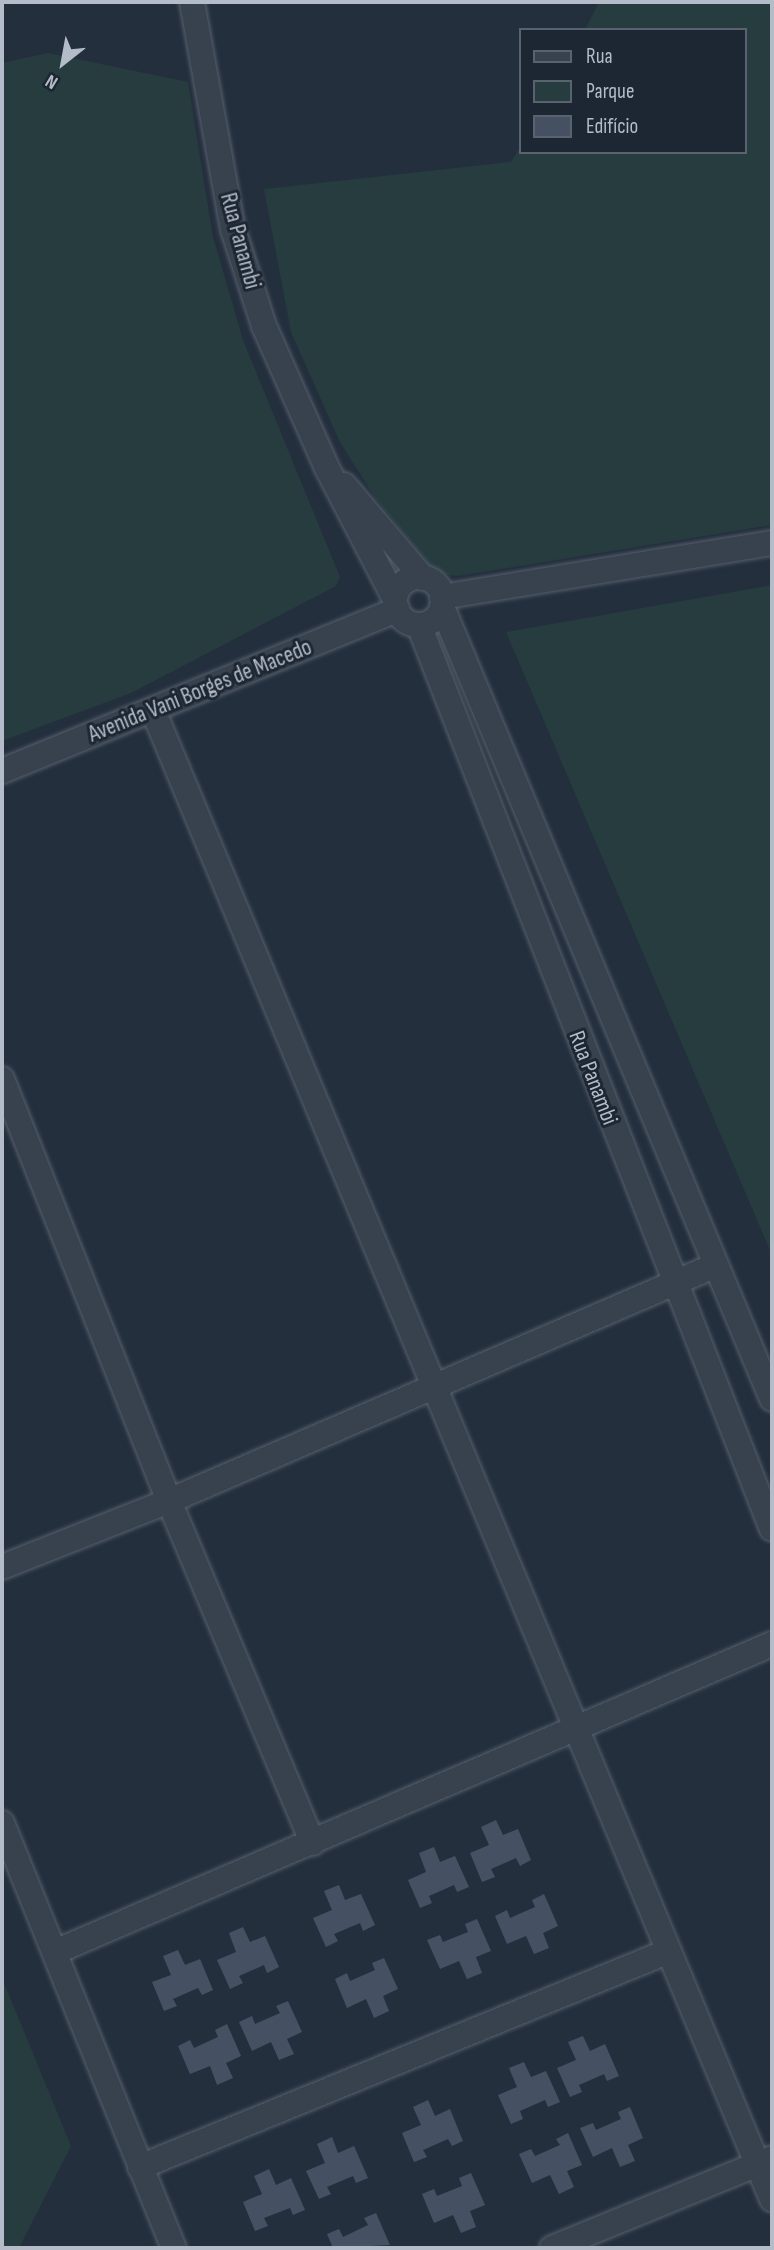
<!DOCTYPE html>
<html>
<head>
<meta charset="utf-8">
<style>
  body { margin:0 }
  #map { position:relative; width:774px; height:2250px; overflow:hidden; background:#242f3e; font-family:"Sofia Sans Condensed",sans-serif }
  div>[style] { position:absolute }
  .green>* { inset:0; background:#263c3f }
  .building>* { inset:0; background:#455162 }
  .roads { filter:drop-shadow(0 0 2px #565f6c) drop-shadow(0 0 2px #565f6c) }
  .street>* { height:24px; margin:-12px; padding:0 12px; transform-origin:12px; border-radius:12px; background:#38414e }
  .street>.ring { margin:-12px; padding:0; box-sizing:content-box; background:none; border:24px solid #38414e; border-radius:50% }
  span { translate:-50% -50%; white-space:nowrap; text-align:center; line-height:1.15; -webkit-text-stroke:6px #1d2633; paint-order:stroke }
  .street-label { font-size:23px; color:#b4bcc9 }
  .frame { position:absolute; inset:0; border:4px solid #b4bcc9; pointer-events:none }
  .legend { position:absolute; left:519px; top:28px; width:228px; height:126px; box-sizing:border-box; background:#1d2633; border:2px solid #59626f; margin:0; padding:9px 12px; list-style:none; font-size:21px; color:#b4bcc9 }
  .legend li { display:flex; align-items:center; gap:14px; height:35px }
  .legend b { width:35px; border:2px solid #59626f }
  .north { position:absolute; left:28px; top:28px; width:70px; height:70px; -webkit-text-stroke:5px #1d2633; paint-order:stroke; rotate:211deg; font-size:19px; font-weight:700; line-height:28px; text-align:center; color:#b4bcc9 }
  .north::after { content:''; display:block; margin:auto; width:24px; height:32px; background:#b4bcc9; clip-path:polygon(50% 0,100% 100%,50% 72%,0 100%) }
</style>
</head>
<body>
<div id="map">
  <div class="green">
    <i style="clip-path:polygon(599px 2px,772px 2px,772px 525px,458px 576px,437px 574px,375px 498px,340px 442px,291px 332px,264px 189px,511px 162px,520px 147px,520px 152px,744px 152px,744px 30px,585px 30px)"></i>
    <i style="clip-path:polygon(48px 53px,188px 82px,213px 237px,243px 340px,340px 577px,336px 586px,131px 693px,2px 741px,2px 63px)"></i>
    <i style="clip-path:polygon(772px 585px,772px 1255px,506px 632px)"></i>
    <i style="clip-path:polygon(2px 1978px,71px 2146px,19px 2248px,2px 2248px)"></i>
  </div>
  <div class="building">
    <i style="clip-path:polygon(496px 1820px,503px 1835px,518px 1829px,531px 1860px,520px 1866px,516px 1858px,491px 1869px,495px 1877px,482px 1882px,470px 1853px,489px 1845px,481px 1827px)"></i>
    <i style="clip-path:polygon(434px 1847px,440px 1862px,455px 1856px,469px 1887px,457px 1892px,454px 1885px,429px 1896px,432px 1903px,420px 1908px,408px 1880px,426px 1872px,419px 1853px)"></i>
    <i style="clip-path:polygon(339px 1885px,345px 1900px,361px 1894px,375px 1925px,363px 1931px,360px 1923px,334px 1934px,338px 1941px,326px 1947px,313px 1918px,332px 1910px,324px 1891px)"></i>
    <i style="clip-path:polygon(544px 1894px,558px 1926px,543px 1933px,549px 1948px,534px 1954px,526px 1936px,507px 1944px,495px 1916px,507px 1910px,510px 1918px,535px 1907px,532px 1900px)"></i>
    <i style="clip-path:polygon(477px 1919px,491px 1951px,476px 1957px,482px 1973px,467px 1979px,459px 1961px,440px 1969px,427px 1940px,440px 1935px,443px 1942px,468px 1932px,465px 1924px)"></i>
    <i style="clip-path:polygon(243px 1927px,250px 1942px,265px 1936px,279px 1967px,267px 1973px,264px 1965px,239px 1976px,243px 1983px,230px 1989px,217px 1960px,236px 1952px,229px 1933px)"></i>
    <i style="clip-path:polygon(178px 1950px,185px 1965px,200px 1959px,213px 1990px,202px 1995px,198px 1988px,173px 1999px,177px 2006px,164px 2011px,152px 1982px,171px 1975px,163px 1956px)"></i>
    <i style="clip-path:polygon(384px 1958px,398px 1989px,383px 1996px,389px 2011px,374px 2018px,366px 1999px,347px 2008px,335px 1979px,347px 1973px,350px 1981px,375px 1970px,372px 1963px)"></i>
    <i style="clip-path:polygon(288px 2001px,302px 2032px,287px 2039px,294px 2054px,279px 2060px,271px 2042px,252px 2051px,239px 2022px,252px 2016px,255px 2024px,280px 2013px,276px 2006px)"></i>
    <i style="clip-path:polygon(227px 2024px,241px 2056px,226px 2063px,233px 2078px,217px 2085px,210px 2066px,190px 2074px,178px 2046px,190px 2040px,194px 2048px,218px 2037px,215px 2030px)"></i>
    <i style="clip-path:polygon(583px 2036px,590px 2051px,605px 2044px,619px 2076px,607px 2081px,604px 2074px,579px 2085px,582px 2092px,570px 2097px,557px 2068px,576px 2060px,568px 2042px)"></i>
    <i style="clip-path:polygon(524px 2062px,531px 2077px,546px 2071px,560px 2102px,548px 2107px,545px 2100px,520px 2111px,523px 2119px,511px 2124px,498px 2095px,517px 2087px,509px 2068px)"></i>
    <i style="clip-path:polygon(428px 2100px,435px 2116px,450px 2109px,463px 2141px,452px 2146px,448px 2139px,423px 2150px,427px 2157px,414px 2162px,402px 2133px,421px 2125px,413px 2107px)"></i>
    <i style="clip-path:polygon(630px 2107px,643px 2138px,628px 2145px,635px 2161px,620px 2167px,612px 2148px,593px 2157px,580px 2128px,593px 2123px,596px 2130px,621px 2119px,618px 2112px)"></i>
    <i style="clip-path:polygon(568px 2133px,582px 2165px,567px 2171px,574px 2187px,559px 2194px,550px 2175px,532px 2183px,519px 2154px,531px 2149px,535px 2156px,560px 2145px,556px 2139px)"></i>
    <i style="clip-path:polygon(332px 2137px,338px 2153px,354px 2146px,368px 2178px,356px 2183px,353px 2176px,327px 2187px,331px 2194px,319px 2199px,306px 2171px,325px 2163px,317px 2144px)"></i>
    <i style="clip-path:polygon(269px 2169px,276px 2185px,291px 2178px,305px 2210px,293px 2215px,290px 2208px,264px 2218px,268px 2226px,255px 2231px,243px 2202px,262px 2194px,254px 2176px)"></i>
    <i style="clip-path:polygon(471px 2173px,485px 2205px,470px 2211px,476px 2227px,461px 2233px,453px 2215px,434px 2223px,422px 2194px,434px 2189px,437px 2196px,462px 2186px,459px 2178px)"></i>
    <i style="clip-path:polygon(376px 2213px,390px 2245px,333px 2248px,327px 2234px,339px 2229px,343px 2237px,368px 2225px,364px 2218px)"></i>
  </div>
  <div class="roads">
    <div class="street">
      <i style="left:192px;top:2px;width:231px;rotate:79.8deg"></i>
      <i style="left:233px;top:229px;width:102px;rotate:72.3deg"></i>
      <i style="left:264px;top:326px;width:155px;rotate:66.1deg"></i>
      <i style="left:327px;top:468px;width:148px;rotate:62.6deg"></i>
      <i style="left:344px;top:485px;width:122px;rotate:49.7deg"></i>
      <i class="ring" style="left:395px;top:577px;width:24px;height:24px"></i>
      <i style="left:442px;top:597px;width:334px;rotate:-9.3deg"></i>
      <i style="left:442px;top:607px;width:858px;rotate:67.38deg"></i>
      <i style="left:419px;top:625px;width:970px;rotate:68.67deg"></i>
      <i style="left:153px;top:710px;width:1613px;rotate:67.43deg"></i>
      <i style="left:2px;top:771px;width:427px;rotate:-22.2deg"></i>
      <i style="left:2px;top:1079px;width:454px;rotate:68.4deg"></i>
      <i style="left:169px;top:1501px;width:371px;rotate:67.2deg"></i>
      <i style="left:2px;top:1567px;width:180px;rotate:-21.6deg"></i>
      <i style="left:169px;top:1501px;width:594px;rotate:-23.33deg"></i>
      <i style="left:2px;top:1823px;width:458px;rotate:68deg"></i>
      <i style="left:55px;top:1952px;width:780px;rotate:-23.25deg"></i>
      <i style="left:140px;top:2167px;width:571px;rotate:-22.21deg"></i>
      <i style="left:552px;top:2248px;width:238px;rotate:-22.2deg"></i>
    </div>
  </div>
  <div class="street-label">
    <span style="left:240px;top:241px;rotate:75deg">Rua Panambi</span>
    <span style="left:200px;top:691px;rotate:-22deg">Avenida Vani Borges de Macedo</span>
    <span style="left:593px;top:1078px;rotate:69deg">Rua Panambi</span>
  </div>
  <div class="frame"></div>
  <ul class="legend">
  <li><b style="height:9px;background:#38414e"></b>Rua</li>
  <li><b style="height:19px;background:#263c3f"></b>Parque</li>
  <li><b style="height:19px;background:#455162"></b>Edifício</li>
  </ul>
  <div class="north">N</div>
</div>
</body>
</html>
